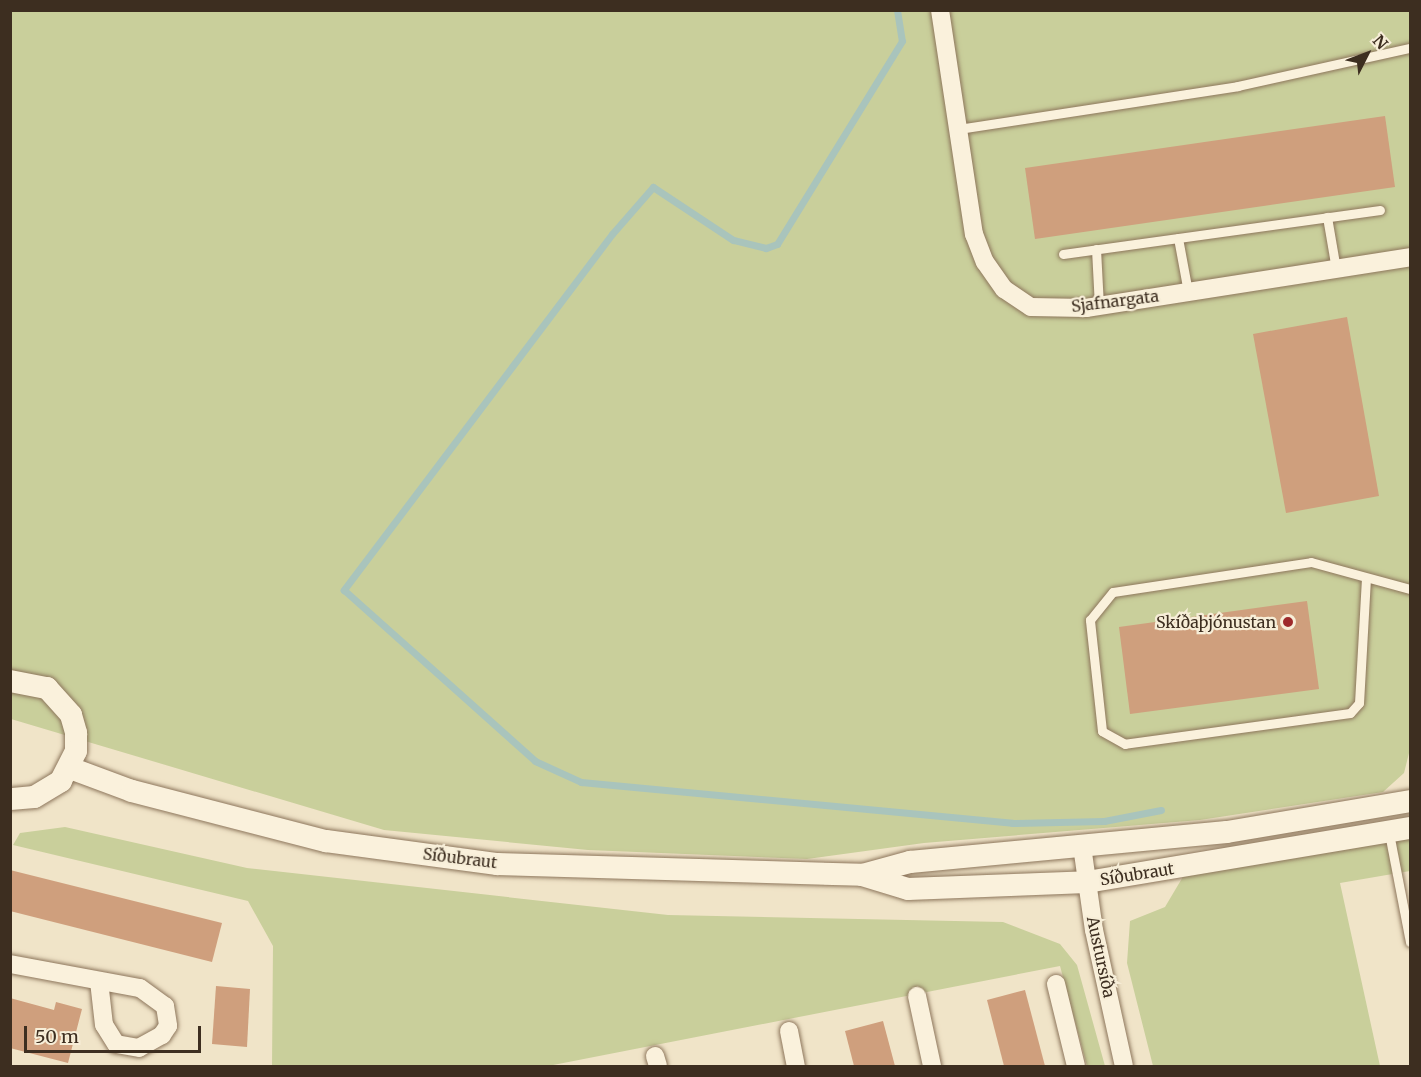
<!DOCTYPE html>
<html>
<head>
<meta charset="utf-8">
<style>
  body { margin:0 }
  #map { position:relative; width:1421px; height:1077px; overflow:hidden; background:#f0e4c8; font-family:Merriweather,serif }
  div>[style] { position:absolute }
  .green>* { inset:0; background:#c9cf9b }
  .stream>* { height:7px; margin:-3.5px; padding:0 3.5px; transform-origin:3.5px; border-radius:3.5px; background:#a9c4bc }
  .building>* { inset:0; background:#cf9f7d }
  .roads { filter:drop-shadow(0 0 2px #8d765c) drop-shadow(0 0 2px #8d765c) }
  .service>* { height:9px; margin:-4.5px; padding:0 4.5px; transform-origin:4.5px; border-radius:4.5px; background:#faf1dc }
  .minor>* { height:18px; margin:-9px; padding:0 9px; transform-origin:9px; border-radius:9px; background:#faf1dc }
  .tertiary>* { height:22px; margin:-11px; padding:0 11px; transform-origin:11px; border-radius:11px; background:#faf1dc }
  .dots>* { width:16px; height:16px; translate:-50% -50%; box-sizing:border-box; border:3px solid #f7eed8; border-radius:50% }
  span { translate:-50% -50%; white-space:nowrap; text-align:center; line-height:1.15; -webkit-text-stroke:4.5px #f7eed8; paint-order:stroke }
  .street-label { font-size:16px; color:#3d2e20 }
  .poi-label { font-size:16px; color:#3d2e20 }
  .right { translate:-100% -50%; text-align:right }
  .frame { position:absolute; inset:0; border:12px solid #3d2e20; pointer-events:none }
  .north { position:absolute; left:1337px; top:24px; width:60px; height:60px; -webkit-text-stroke:4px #f7eed8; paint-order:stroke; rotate:48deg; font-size:16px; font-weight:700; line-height:24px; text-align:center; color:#3d2e20 }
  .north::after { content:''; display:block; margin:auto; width:21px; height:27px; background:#3d2e20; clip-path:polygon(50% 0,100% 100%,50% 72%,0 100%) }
  .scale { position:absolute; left:24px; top:1026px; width:177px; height:27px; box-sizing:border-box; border:3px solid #3d2e20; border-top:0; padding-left:8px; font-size:18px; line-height:21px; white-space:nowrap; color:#3d2e20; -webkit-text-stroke:4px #f7eed8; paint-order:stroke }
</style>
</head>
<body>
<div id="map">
  <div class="green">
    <i style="clip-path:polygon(11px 11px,1410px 11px,1410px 749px,1404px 773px,1383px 792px,1200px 820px,924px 843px,807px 859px,588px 850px,384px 830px,11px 719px)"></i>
    <i style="clip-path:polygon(65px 827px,247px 868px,668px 915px,1003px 922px,1060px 944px,1077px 965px,1105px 1066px,1087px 1066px,1060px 966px,548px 1066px,272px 1066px,273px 946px,248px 901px,13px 845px,20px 833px)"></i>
    <i style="clip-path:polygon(1410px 834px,1410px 871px,1340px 883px,1380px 1066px,1153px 1066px,1127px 963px,1130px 921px,1165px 907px,1184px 875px)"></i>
  </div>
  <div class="stream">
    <i style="left:897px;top:10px;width:31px;rotate:81deg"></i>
    <i style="left:902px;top:41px;width:238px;rotate:121.6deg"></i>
    <i style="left:777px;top:244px;width:12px;rotate:160deg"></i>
    <i style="left:766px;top:248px;width:34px;rotate:-166deg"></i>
    <i style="left:733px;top:240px;width:96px;rotate:-146.5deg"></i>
    <i style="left:653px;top:187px;width:62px;rotate:131.1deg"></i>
    <i style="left:612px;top:234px;width:446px;rotate:127deg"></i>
    <i style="left:344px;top:590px;width:256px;rotate:41.8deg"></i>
    <i style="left:535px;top:761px;width:51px;rotate:24.5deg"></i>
    <i style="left:581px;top:782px;width:433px;rotate:5.4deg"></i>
    <i style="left:1012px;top:823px;width:92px;rotate:-1.2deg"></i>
    <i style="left:1104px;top:821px;width:58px;rotate:-10.9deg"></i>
  </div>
  <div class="building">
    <i style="clip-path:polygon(1385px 116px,1395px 187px,1035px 239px,1025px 168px)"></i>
    <i style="clip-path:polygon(1347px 317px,1379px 496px,1286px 513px,1253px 334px)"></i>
    <i style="clip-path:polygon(1307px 601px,1319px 689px,1130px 714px,1119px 627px)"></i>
    <i style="clip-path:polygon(10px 870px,222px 923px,212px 962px,10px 911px)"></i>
    <i style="clip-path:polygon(216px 986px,250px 989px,247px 1047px,212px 1044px)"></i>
    <i style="clip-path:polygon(1025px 990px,1045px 1066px,1004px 1066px,987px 1000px)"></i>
    <i style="clip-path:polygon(10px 998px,54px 1010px,56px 1002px,82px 1009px,68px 1063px,10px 1048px)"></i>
    <i style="clip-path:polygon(883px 1021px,895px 1066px,854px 1066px,845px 1031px)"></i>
  </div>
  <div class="roads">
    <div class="service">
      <i style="left:958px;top:129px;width:283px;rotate:-8.7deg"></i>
      <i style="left:1238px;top:86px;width:176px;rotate:-12.5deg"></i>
      <i style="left:1327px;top:217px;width:53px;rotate:80.2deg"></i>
      <i style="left:1178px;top:238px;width:55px;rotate:79.5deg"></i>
      <i style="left:1096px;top:249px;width:57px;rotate:87deg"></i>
      <i style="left:1063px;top:254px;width:320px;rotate:-7.9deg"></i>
      <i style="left:1366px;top:578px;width:125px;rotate:93.2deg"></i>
      <i style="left:1359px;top:703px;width:13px;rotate:132deg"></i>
      <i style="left:1350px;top:713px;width:227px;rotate:172.2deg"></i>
      <i style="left:1125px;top:744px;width:26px;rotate:-151deg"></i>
      <i style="left:1102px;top:731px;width:112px;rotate:-96.2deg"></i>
      <i style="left:1090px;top:620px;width:36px;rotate:-51deg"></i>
      <i style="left:1113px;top:592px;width:200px;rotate:-8.6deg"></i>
      <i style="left:1311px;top:562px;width:103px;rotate:15.3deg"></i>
      <i style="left:1389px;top:833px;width:111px;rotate:79.1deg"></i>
    </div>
    <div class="minor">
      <i style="left:940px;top:10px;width:227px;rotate:81.4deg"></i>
      <i style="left:974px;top:234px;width:30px;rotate:69deg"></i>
      <i style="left:985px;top:262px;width:33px;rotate:55deg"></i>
      <i style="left:1004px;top:289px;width:32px;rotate:34deg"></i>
      <i style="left:1031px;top:307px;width:55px;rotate:1deg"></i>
      <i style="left:1086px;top:308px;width:328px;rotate:-8.9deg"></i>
      <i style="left:1082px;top:846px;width:85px;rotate:81.9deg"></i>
      <i style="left:1094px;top:930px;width:139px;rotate:77.6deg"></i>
      <i style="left:10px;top:964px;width:132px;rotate:10.5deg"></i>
      <i style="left:140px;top:988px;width:31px;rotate:36deg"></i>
      <i style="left:165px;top:1006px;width:20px;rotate:81deg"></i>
      <i style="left:168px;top:1026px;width:11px;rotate:124deg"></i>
      <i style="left:162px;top:1035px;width:26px;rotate:151deg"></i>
      <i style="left:139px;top:1048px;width:23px;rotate:-170deg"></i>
      <i style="left:116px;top:1044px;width:22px;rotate:-122deg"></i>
      <i style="left:104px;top:1025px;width:44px;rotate:-96.5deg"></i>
      <i style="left:1056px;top:984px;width:84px;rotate:76.3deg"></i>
      <i style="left:917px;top:996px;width:72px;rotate:77.9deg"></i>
      <i style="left:789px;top:1031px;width:36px;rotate:79deg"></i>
      <i style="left:655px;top:1056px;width:10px;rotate:73deg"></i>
    </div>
    <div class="tertiary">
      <i style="left:10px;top:681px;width:38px;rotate:11deg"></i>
      <i style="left:47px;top:688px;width:36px;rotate:48deg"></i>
      <i style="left:71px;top:715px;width:19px;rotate:74deg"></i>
      <i style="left:76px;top:733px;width:18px;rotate:90deg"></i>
      <i style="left:76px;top:751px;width:34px;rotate:117deg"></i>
      <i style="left:61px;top:781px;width:31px;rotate:149deg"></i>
      <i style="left:34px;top:797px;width:24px;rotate:175deg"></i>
      <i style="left:70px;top:768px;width:66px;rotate:20.4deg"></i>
      <i style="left:132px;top:791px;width:200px;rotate:14.5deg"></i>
      <i style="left:326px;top:841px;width:173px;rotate:7.7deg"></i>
      <i style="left:497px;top:864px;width:365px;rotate:1.7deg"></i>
      <i style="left:862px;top:875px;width:48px;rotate:16.9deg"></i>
      <i style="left:908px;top:889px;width:179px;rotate:-2.2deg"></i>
      <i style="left:1087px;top:882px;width:327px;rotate:-9.5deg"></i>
      <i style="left:862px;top:875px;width:50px;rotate:-15.2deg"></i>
      <i style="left:910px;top:862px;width:318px;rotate:-5.4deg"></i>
      <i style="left:1227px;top:832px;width:186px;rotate:-9.6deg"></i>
    </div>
  </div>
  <div class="dots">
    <i style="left:1288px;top:622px;background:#9e2a2b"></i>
  </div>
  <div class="street-label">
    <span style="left:1115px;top:301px;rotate:-7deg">Sjafnargata</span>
    <span style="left:460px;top:858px;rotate:7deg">Síðubraut</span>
    <span style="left:1137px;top:874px;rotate:-9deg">Síðubraut</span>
    <span style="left:1101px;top:957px;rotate:78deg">Austursíða</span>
  </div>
  <div class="poi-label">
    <span class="right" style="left:1276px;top:622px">Skíðaþjónustan</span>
  </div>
  <div class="frame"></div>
  <div class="north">N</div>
  <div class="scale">50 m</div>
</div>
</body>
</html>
